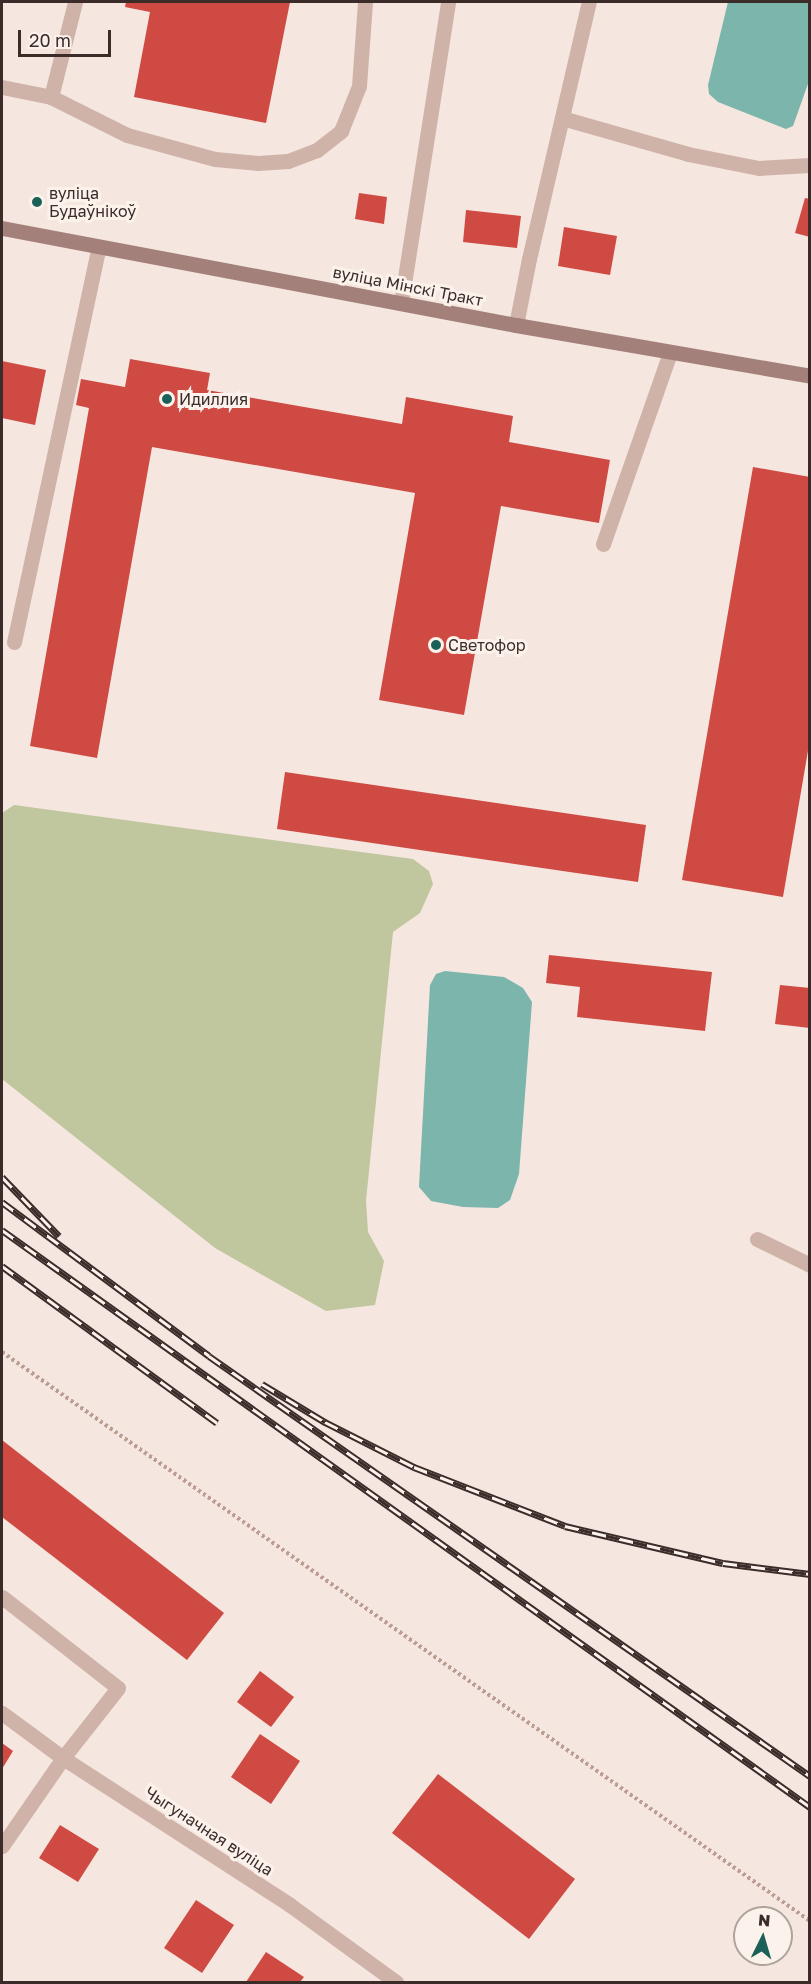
<!DOCTYPE html>
<html>
<head>
<meta charset="utf-8">
<style>
  body { margin:0 }
  #map { position:relative; width:811px; height:1984px; overflow:hidden; background:#f5e6df; font-family:"Golos Text",sans-serif }
  div>[style] { position:absolute }
  .green>* { inset:0; background:#c0c69d }
  .water>* { inset:0; background:#7bb5ac }
  .building>* { inset:0; background:#cf4a43 }
  .path>* { height:4px; margin-top:-2px; transform-origin:0; background:repeating-linear-gradient(90deg,#bb9d93 0 3px,transparent 0 6px) }
  .lane>* { height:15px; margin:-7.5px; padding:0 7.5px; transform-origin:7.5px; border-radius:7.5px; background:#cfb3a9 }
  .street>* { height:15px; margin:-7.5px; padding:0 7.5px; transform-origin:7.5px; border-radius:7.5px; background:#cfb3a9 }
  .secondary>* { height:15px; margin:-7.5px; padding:0 7.5px; transform-origin:7.5px; border-radius:7.5px; background:#a3817a }
  .rail>* { height:7px; margin-top:-3.5px; transform-origin:0; background:repeating-linear-gradient(90deg,#fcf2ec 0 14px,#3b2c2a 0 28px); box-sizing:border-box; border-block:2px solid #3b2c2a }
  .dots>* { width:16px; height:16px; translate:-50% -50%; box-sizing:border-box; border:3px solid #fcf2ec; border-radius:50% }
  span { translate:-50% -50%; white-space:nowrap; text-align:center; line-height:1.15; -webkit-text-stroke:6px #fcf2ec; paint-order:stroke }
  .poi-label { font-size:16px; color:#3b2c2a }
  .left { translate:0 -50%; text-align:left }
  .street-label { font-size:16px; color:#3b2c2a }
  .frame { position:absolute; inset:0; border:3px solid #3b2c2a; pointer-events:none }
  .north { position:absolute; left:733px; top:1906px; width:60px; height:60px; box-sizing:border-box; background:#fcf2ec; border:2px solid #afa39e; border-radius:50%; rotate:5deg; font-size:16px; font-weight:700; line-height:24px; text-align:center; color:#3b2c2a }
  .north::after { content:''; display:block; margin:auto; width:21px; height:27px; background:#1b6158; clip-path:polygon(50% 0,100% 100%,50% 72%,0 100%) }
  .scale { position:absolute; left:18px; top:30px; width:93px; height:27px; box-sizing:border-box; border:3px solid #3b2c2a; border-top:0; padding-left:8px; font-size:18px; line-height:21px; white-space:nowrap; color:#3b2c2a; -webkit-text-stroke:4px #fcf2ec; paint-order:stroke }
</style>
</head>
<body>
<div id="map">
  <div class="green">
    <i style="clip-path:polygon(14px 805px,413px 859px,429px 871px,433px 884px,420px 913px,393px 932px,366px 1201px,368px 1232px,384px 1261px,375px 1305px,326px 1311px,215px 1248px,2px 1079px,2px 813px)"></i>
  </div>
  <div class="water">
    <i style="clip-path:polygon(728px 2px,809px 2px,809px 81px,793px 126px,786px 129px,718px 102px,709px 94px,708px 85px)"></i>
    <i style="clip-path:polygon(445px 971px,504px 977px,523px 988px,532px 1002px,519px 1174px,510px 1200px,498px 1208px,463px 1207px,431px 1201px,419px 1187px,430px 985px,436px 974px)"></i>
  </div>
  <div class="building">
    <i style="clip-path:polygon(126px 2px,290px 2px,266px 123px,134px 97px,150px 12px,125px 7px)"></i>
    <i style="clip-path:polygon(359px 193px,387px 197px,384px 224px,355px 219px)"></i>
    <i style="clip-path:polygon(805px 198px,810px 199px,810px 237px,795px 233px)"></i>
    <i style="clip-path:polygon(466px 210px,521px 216px,517px 248px,463px 242px)"></i>
    <i style="clip-path:polygon(564px 227px,617px 236px,610px 275px,558px 266px)"></i>
    <i style="clip-path:polygon(130px 359px,210px 373px,207px 390px,402px 424px,406px 397px,513px 416px,509px 442px,610px 460px,599px 523px,501px 506px,464px 715px,379px 700px,415px 493px,152px 447px,97px 758px,30px 746px,89px 408px,76px 405px,81px 379px,125px 387px)"></i>
    <i style="clip-path:polygon(2px 361px,46px 370px,35px 425px,2px 418px)"></i>
    <i style="clip-path:polygon(753px 467px,810px 477px,810px 739px,783px 897px,682px 880px)"></i>
    <i style="clip-path:polygon(285px 772px,646px 825px,638px 882px,277px 829px)"></i>
    <i style="clip-path:polygon(549px 955px,712px 972px,705px 1031px,577px 1017px,580px 987px,546px 983px)"></i>
    <i style="clip-path:polygon(780px 985px,810px 988px,810px 1028px,775px 1024px)"></i>
    <i style="clip-path:polygon(2px 1440px,224px 1613px,187px 1660px,2px 1517px)"></i>
    <i style="clip-path:polygon(260px 1671px,294px 1697px,271px 1727px,237px 1702px)"></i>
    <i style="clip-path:polygon(260px 1734px,300px 1761px,271px 1804px,231px 1777px)"></i>
    <i style="clip-path:polygon(2px 1743px,13px 1751px,2px 1769px)"></i>
    <i style="clip-path:polygon(438px 1774px,575px 1879px,529px 1939px,392px 1833px)"></i>
    <i style="clip-path:polygon(60px 1825px,99px 1849px,78px 1882px,39px 1858px)"></i>
    <i style="clip-path:polygon(196px 1900px,234px 1925px,202px 1973px,164px 1948px)"></i>
    <i style="clip-path:polygon(266px 1952px,304px 1977px,300px 1982px,246px 1982px)"></i>
  </div>
  <div class="path">
    <i style="left:2px;top:1352px;width:988px;rotate:35.15deg"></i>
  </div>
  <div class="lane">
    <i style="left:2px;top:87px;width:50px;rotate:11.5deg"></i>
    <i style="left:51px;top:97px;width:85px;rotate:26.6deg"></i>
    <i style="left:127px;top:135px;width:91px;rotate:15.3deg"></i>
    <i style="left:215px;top:159px;width:43px;rotate:5.3deg"></i>
    <i style="left:258px;top:163px;width:30px;rotate:-4deg"></i>
    <i style="left:288px;top:161px;width:31px;rotate:-21deg"></i>
    <i style="left:317px;top:150px;width:31px;rotate:-38deg"></i>
    <i style="left:341px;top:131px;width:48px;rotate:-68.2deg"></i>
    <i style="left:359px;top:86px;width:84px;rotate:-85.9deg"></i>
    <i style="left:51px;top:97px;width:98px;rotate:-75.8deg"></i>
    <i style="left:562px;top:118px;width:131px;rotate:15.9deg"></i>
    <i style="left:688px;top:154px;width:72px;rotate:11.2deg"></i>
    <i style="left:759px;top:168px;width:51px;rotate:-3.4deg"></i>
    <i style="left:401px;top:303px;width:305px;rotate:-81.1deg"></i>
    <i style="left:516px;top:325px;width:67px;rotate:-78.9deg"></i>
    <i style="left:529px;top:259px;width:264px;rotate:-76.9deg"></i>
    <i style="left:603px;top:544px;width:202px;rotate:-70.7deg"></i>
    <i style="left:14px;top:642px;width:404px;rotate:-77.9deg"></i>
    <i style="left:757px;top:1239px;width:59px;rotate:26.1deg"></i>
    <i style="left:2px;top:1597px;width:147px;rotate:38.1deg"></i>
    <i style="left:118px;top:1688px;width:89px;rotate:128.2deg"></i>
  </div>
  <div class="street">
    <i style="left:2px;top:1713px;width:76px;rotate:36.4deg"></i>
    <i style="left:63px;top:1758px;width:270px;rotate:32.9deg"></i>
    <i style="left:290px;top:1905px;width:131px;rotate:36deg"></i>
    <i style="left:2px;top:1846px;width:107px;rotate:-55.3deg"></i>
  </div>
  <div class="secondary">
    <i style="left:2px;top:228px;width:523px;rotate:10.69deg"></i>
    <i style="left:516px;top:325px;width:298px;rotate:9.8deg"></i>
  </div>
  <div class="rail">
    <i style="left:2px;top:1177px;width:82px;rotate:46deg"></i>
    <i style="left:2px;top:1202px;width:258px;rotate:36.6deg"></i>
    <i style="left:209px;top:1356px;width:733px;rotate:34.95deg"></i>
    <i style="left:2px;top:1230px;width:993px;rotate:35.53deg"></i>
    <i style="left:2px;top:1266px;width:266px;rotate:36.1deg"></i>
    <i style="left:262px;top:1384px;width:74px;rotate:31.1deg"></i>
    <i style="left:325px;top:1422px;width:100px;rotate:26.8deg"></i>
    <i style="left:414px;top:1467px;width:162px;rotate:21.3deg"></i>
    <i style="left:565px;top:1526px;width:162px;rotate:13.2deg"></i>
    <i style="left:723px;top:1563px;width:88px;rotate:7.2deg"></i>
  </div>
  <div class="dots">
    <i style="left:37px;top:202px;background:#1b6158"></i>
    <i style="left:167px;top:399px;background:#1b6158"></i>
    <i style="left:436px;top:645px;background:#1b6158"></i>
  </div>
  <div class="poi-label">
    <span class="left" style="left:49px;top:202px">вуліца<br>Будаўнікоў</span>
    <span class="left" style="left:179px;top:399px">Идиллия</span>
    <span class="left" style="left:448px;top:645px">Светофор</span>
  </div>
  <div class="street-label">
    <span style="left:408px;top:286px;rotate:11deg">вуліца Мінскі Тракт</span>
    <span style="left:209px;top:1831px;rotate:33deg">Чыгуначная вуліца</span>
  </div>
  <div class="frame"></div>
  <div class="north">N</div>
  <div class="scale">20 m</div>
</div>
</body>
</html>
